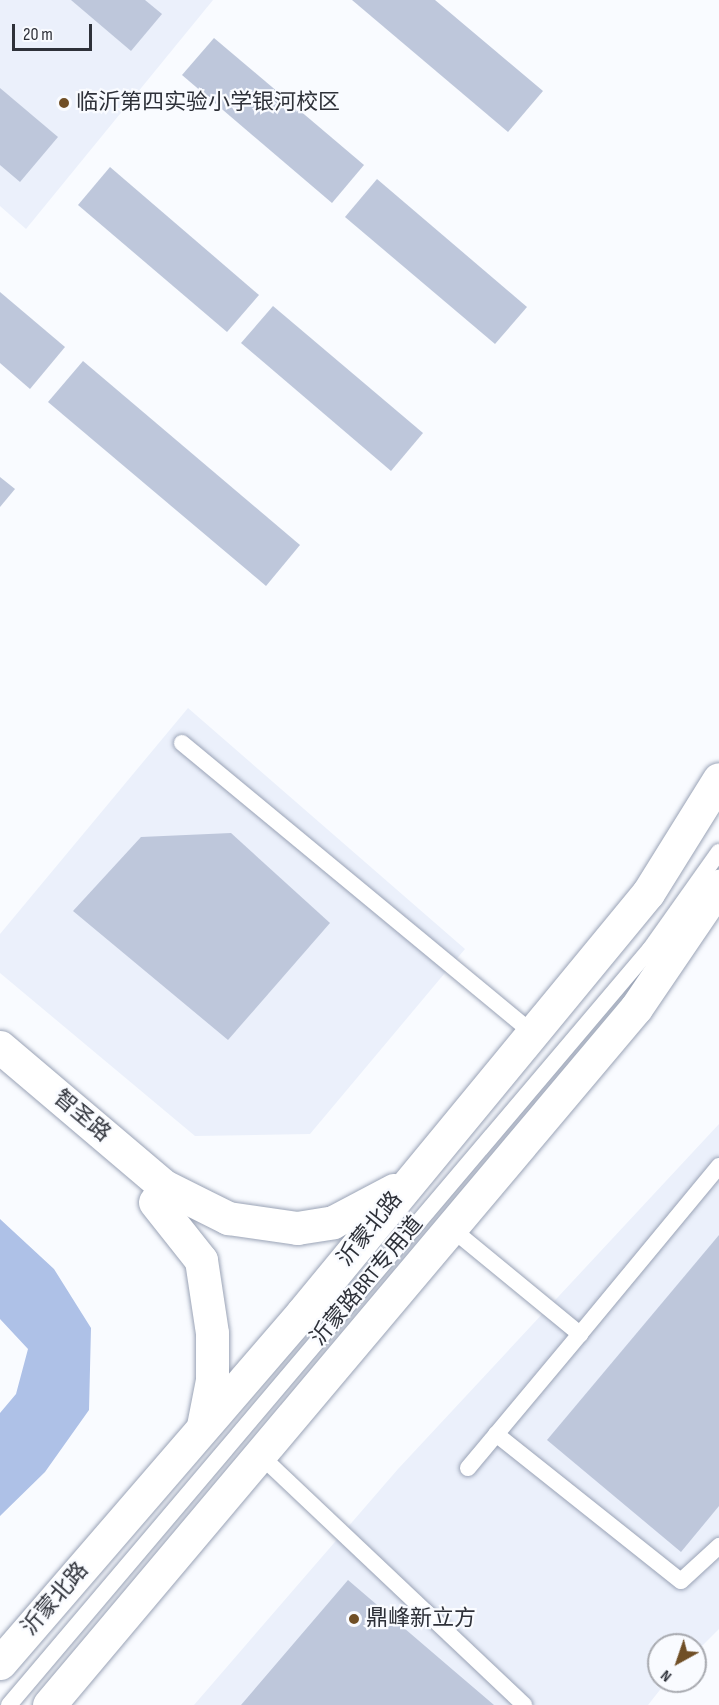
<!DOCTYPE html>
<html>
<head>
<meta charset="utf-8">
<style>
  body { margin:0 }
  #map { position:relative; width:719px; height:1705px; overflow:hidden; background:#f9fbff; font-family:"Sofia Sans Condensed","Noto Sans SC",sans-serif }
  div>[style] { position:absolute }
  .built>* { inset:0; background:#ebf0fb }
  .water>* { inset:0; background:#aec1e7 }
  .building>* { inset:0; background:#bec7db }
  .roads { filter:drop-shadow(0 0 2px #9aa3b6) drop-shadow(0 0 2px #9aa3b6) }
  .service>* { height:16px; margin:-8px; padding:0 8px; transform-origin:8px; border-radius:8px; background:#fff }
  .tertiary>* { height:33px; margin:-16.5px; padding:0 16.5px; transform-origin:16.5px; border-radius:16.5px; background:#fff }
  .primary>* { height:33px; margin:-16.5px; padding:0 16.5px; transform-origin:16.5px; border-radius:16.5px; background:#fff }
  .dots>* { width:16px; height:16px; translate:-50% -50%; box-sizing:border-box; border:3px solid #f9fbff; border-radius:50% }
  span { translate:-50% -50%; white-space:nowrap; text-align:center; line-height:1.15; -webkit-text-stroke:4.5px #f9fbff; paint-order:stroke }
  .poi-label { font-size:22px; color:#2e3139 }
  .left { translate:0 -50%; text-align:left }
  .street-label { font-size:22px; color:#2e3139 }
  .north { position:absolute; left:647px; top:1633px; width:60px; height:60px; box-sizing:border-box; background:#f9fbff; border:2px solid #a8aab0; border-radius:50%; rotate:220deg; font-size:16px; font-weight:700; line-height:24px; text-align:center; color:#2e3139 }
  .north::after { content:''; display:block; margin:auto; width:21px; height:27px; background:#704f26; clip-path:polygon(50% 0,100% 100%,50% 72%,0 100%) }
  .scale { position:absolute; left:12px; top:24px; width:80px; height:27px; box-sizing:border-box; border:3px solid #2e3139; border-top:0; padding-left:8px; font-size:18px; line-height:21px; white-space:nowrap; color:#2e3139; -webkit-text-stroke:4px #f9fbff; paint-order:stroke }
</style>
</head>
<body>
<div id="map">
  <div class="built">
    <i style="clip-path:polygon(0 0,213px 0,26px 229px,0 206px)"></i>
    <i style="clip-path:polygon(188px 708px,465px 949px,310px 1134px,195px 1136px,0 973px,0 934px)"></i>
    <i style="clip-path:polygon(719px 1124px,719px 1629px,695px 1653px,695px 1645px,659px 1645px,659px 1681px,667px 1681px,648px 1705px,194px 1705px,398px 1469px)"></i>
  </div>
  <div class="water">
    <i style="clip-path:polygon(0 1219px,54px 1269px,91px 1328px,89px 1410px,45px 1472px,0 1516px,0 1413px,16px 1394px,28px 1349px,0 1319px)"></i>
  </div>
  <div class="building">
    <i style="clip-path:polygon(71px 0,145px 0,162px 14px,131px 51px)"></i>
    <i style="clip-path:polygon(352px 0,435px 0,543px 91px,508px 132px)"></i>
    <i style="clip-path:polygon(214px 38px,364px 165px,332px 203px,182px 75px)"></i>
    <i style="clip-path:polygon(0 88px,58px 137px,20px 182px,0 165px)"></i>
    <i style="clip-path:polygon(110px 167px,259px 295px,227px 332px,78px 205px)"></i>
    <i style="clip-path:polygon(377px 179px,527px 307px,495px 344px,345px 217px)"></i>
    <i style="clip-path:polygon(0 292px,65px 347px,30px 389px,0 363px)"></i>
    <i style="clip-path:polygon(273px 306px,423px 433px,391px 471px,241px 343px)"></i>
    <i style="clip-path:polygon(83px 361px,300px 545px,266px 586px,48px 402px)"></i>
    <i style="clip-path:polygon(0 477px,15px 489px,0 507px)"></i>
    <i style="clip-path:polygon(231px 833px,330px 923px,228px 1040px,73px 911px,141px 837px)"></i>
    <i style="clip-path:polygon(719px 1235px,719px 1506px,681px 1552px,547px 1440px)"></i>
    <i style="clip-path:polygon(348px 1580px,453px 1670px,494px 1705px,241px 1705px)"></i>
  </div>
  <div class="roads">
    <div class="service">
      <i style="left:182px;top:743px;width:455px;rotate:39.6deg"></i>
      <i style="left:452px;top:1229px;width:166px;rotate:39.4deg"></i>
      <i style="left:580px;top:1334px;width:218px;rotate:-50.4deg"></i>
      <i style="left:496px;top:1434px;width:236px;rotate:38.5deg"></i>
      <i style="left:681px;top:1581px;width:52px;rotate:-42.6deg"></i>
      <i style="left:261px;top:1456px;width:362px;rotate:43.4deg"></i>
      <i style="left:468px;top:1468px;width:175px;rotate:-50.1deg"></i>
      <i style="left:9px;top:1705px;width:991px;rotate:-49.71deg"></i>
      <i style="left:650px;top:949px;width:119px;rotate:-54.6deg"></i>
    </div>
    <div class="tertiary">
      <i style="left:0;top:1047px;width:215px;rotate:40.3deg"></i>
    </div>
    <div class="primary">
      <i style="left:164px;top:1186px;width:72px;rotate:26.6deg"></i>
      <i style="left:228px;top:1218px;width:70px;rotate:8.2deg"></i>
      <i style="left:297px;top:1228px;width:36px;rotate:-9deg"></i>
      <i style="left:333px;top:1222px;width:69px;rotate:-27.7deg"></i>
      <i style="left:155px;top:1202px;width:74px;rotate:51.6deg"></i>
      <i style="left:201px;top:1260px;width:74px;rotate:81.4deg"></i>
      <i style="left:212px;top:1333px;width:47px;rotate:90deg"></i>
      <i style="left:212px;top:1380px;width:47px;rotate:101.1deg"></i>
      <i style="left:0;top:1663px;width:462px;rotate:-49.2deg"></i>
      <i style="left:302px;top:1313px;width:544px;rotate:-50.52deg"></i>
      <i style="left:648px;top:893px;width:134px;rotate:-58.1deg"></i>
      <i style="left:49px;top:1705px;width:911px;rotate:-49.9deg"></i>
      <i style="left:636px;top:1008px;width:148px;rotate:-55.8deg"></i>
    </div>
  </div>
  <div class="dots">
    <i style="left:64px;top:103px;background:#704f26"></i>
    <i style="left:354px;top:1619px;background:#704f26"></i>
  </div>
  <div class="poi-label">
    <span class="left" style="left:76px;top:103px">临沂第四实验小学银河校区</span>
    <span class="left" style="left:366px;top:1619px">鼎峰新立方</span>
  </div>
  <div class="street-label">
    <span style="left:82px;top:1116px;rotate:40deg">智圣路</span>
    <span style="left:370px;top:1229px;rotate:-51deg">沂蒙北路</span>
    <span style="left:367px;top:1281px;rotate:-50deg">沂蒙路BRT专用道</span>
    <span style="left:55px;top:1599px;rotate:-49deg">沂蒙北路</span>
  </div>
  <div class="north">N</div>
  <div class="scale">20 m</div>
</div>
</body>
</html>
